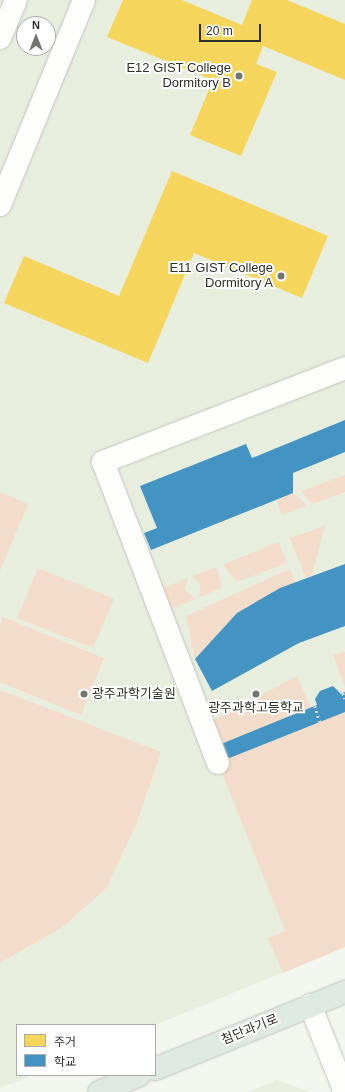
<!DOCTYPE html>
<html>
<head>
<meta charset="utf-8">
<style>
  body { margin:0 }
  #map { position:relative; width:345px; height:1092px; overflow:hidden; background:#f3f6ee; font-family:Arial,"Noto Sans KR",sans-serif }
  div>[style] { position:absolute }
  .built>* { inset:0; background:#e8eede }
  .green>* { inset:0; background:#f3dcc9 }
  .homes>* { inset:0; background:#f6d55c }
  .schools>* { inset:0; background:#4393c3 }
  .path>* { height:2.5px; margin-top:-1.25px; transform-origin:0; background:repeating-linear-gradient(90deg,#d7d7d5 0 2px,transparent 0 5px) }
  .roads { filter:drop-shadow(0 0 1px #c2c4be) drop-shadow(0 0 1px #c2c4be) }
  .minor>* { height:22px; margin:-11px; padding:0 11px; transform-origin:11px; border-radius:11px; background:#fdfefc }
  .major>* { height:22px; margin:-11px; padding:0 11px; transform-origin:11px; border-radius:11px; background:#dee9e3 }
  .dots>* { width:11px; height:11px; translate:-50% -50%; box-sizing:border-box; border:2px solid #fff; border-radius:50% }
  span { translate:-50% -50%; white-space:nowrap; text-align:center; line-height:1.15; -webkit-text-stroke:4px #fff; paint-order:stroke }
  .poi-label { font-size:13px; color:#2e302b }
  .right { translate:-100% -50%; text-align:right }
  .left { translate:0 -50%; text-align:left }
  .street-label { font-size:13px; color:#2e302b }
  .legend { position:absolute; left:16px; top:1024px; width:140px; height:52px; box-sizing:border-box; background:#fff; border:1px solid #abacaa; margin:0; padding:5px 7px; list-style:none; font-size:12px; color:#2e302b }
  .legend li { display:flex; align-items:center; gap:8px; height:20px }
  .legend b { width:20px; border:1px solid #abacaa }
  .north { position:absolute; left:16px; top:16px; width:40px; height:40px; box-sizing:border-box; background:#fff; border:1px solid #abacaa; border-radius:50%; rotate:0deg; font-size:11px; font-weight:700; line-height:16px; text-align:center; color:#2e302b }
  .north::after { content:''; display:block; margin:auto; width:14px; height:18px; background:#73756f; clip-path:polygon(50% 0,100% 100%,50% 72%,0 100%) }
  .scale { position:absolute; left:199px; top:24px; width:62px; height:18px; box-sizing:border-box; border:2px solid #2e302b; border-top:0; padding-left:5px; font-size:12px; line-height:14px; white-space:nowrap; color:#2e302b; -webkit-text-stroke:3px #fff; paint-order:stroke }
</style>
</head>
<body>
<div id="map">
  <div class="built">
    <i style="clip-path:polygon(evenodd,0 0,345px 0,345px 947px,155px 1025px,17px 1025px,17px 1075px,33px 1075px,0 1088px,0 0,24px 24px,48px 24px,48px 48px,24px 48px,24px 24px)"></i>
    <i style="clip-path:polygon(277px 1080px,308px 1091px,308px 1092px,247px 1092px)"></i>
  </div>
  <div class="green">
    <i style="clip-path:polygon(345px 475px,345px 492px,312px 504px,301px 491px)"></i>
    <i style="clip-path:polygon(0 492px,28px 504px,0 571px)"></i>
    <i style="clip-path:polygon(293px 493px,307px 506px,282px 515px,276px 500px)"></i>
    <i style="clip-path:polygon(325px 526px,312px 575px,306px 578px,290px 538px)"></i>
    <i style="clip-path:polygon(279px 542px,287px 563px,237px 582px,225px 568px,224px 564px)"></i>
    <i style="clip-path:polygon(217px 567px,222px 588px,200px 597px,200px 584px,192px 576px)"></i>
    <i style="clip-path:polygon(38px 568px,114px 599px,93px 648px,17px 618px)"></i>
    <i style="clip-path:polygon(290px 569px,295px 582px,237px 613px,195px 659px,186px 616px)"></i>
    <i style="clip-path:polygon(188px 578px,185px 590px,195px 599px,166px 611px,158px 590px)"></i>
    <i style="clip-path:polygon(3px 617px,104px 658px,81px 715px,0 682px,0 626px)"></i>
    <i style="clip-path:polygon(345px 652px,345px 687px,333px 655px)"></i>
    <i style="clip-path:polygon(297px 676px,311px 708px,221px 744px,210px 722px)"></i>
    <i style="clip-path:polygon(0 690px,161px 752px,138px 820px,107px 887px,64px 926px,0 963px)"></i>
    <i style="clip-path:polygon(345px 712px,345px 947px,283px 973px,268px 938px,285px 931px,218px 763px)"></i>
  </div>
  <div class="homes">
    <i style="clip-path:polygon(123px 0,182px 0,242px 25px,252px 0,287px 0,345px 24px,345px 80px,263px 46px,256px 64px,277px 72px,241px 156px,190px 135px,213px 80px,107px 37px)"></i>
    <i style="clip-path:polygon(172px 171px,328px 236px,302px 298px,194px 253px,148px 363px,4px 303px,24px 256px,119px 296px)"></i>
  </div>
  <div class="schools">
    <i style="clip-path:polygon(345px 420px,345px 452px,293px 473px,293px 493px,151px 550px,144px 533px,157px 528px,140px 486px,246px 444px,252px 458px)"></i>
    <i style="clip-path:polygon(345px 564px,345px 626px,299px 643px,212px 691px,195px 659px,237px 613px,280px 588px)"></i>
    <i style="clip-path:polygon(333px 686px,341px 694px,345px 692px,345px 712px,227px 759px,221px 744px,317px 705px,315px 699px,320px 691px)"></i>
  </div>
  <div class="path">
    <i style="left:343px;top:693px;width:6px;rotate:72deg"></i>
    <i style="left:315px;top:706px;width:17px;rotate:73deg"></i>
  </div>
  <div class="roads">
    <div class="minor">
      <i style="left:0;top:38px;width:41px;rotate:-67.2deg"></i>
      <i style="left:0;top:205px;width:222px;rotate:-67.7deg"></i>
      <i style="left:218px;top:763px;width:322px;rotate:-110.9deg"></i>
      <i style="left:103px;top:462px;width:260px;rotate:-21.2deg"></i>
      <i style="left:310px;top:1005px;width:94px;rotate:68.1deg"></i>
    </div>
    <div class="major">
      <i style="left:155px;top:1069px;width:205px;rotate:-22.1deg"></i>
      <i style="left:99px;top:1092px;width:44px;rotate:-22.5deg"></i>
    </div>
  </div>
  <div class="dots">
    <i style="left:239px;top:76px;background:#73756f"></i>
    <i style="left:281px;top:276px;background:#73756f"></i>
    <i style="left:84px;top:694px;background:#73756f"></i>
    <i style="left:256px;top:694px;background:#73756f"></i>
  </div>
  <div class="poi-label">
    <span class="right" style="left:231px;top:76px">E12 GIST College<br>Dormitory B</span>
    <span class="right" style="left:273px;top:276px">E11 GIST College<br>Dormitory A</span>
    <span class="left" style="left:92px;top:694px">광주과학기술원</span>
    <span style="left:256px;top:708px">광주과학고등학교</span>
  </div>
  <div class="street-label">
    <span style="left:250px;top:1030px;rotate:-22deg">첨단과기로</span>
  </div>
  <ul class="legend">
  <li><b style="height:11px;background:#f6d55c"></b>주거</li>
  <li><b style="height:11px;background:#4393c3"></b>학교</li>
  </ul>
  <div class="north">N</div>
  <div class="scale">20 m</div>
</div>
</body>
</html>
